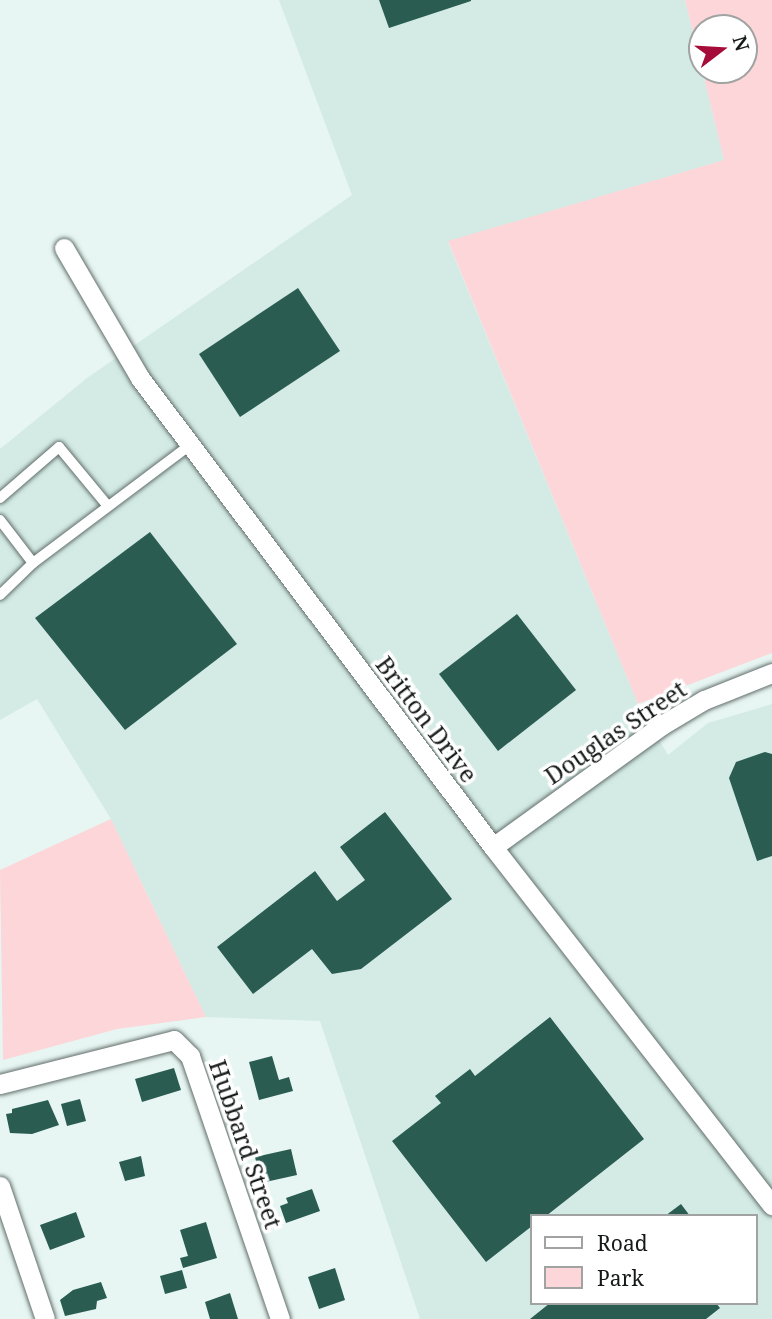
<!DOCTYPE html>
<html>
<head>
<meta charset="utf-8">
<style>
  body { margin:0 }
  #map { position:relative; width:772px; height:1319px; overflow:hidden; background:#e7f6f2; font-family:"Noto Serif",serif }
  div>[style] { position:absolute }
  .built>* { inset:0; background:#d4ebe5 }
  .green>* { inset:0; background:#fcd6d8 }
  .building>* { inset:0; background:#2a5c52 }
  .roads { filter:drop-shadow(0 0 2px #626e6b) drop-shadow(0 0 2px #626e6b) }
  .service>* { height:10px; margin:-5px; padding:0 5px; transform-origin:5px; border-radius:5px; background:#fff }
  .minor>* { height:19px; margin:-9.5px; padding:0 9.5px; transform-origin:9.5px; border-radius:9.5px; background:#fff }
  span { translate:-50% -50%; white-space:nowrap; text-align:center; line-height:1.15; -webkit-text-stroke:7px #fff; paint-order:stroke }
  .street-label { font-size:24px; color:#151a19 }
  .legend { position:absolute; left:530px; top:1214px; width:228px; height:91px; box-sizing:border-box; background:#fff; border:2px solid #a1a3a3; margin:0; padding:9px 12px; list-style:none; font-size:21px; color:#151a19 }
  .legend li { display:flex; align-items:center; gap:14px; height:35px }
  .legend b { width:35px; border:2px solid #a1a3a3 }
  .north { position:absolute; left:688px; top:14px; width:70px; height:70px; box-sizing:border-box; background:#fff; border:2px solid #a1a3a3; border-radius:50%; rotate:73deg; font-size:19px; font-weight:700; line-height:28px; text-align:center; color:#151a19 }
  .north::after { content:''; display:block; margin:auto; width:24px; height:32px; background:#a60c39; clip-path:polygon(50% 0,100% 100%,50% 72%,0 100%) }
</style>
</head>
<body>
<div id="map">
  <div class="built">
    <i style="clip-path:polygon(evenodd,279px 0,685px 0,724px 160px,448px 242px,638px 704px,668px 755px,708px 723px,772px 704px,772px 1319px,420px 1319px,320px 1021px,206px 1017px,111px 819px,37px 699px,0 720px,0 449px,87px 378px,352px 195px,279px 0,532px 1216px,756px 1216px,756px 1303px,532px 1303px,532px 1216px)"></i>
  </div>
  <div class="green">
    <i style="clip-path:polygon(evenodd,685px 0,772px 0,772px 653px,638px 704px,448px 241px,724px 160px,685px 0,702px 28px,744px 28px,744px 70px,702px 70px,702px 28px)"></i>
    <i style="clip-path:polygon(111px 819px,206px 1017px,117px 1029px,3px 1060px,0 870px)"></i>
  </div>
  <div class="building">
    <i style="clip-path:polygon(379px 0,471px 0,471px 1px,389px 28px)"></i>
    <i style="clip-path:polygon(298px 288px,340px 351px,240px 417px,199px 354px)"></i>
    <i style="clip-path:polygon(150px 532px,237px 644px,125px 730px,35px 618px)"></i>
    <i style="clip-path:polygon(517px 614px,576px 690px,498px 751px,439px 674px)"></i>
    <i style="clip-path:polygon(765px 752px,772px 754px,772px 856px,757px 861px,729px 778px,736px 762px)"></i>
    <i style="clip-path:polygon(385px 812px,452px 899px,361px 969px,332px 974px,312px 949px,253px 994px,217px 947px,315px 871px,337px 901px,365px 880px,340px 847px)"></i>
    <i style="clip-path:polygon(550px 1017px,644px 1139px,546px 1216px,532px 1216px,532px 1226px,486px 1262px,392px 1141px,441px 1103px,435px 1096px,470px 1069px,475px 1076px)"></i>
    <i style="clip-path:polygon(272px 1056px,279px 1080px,289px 1077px,293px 1091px,259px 1100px,249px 1062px)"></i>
    <i style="clip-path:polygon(174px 1068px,181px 1090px,142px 1102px,135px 1079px)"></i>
    <i style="clip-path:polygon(80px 1099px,86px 1121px,67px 1126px,61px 1104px)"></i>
    <i style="clip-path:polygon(48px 1100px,59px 1125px,32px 1134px,10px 1133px,6px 1114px,12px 1113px,12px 1109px)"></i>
    <i style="clip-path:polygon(291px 1149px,297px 1175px,261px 1183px,255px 1157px)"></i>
    <i style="clip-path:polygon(141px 1156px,145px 1176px,125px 1181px,119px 1162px)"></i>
    <i style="clip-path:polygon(312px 1189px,320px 1211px,286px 1223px,280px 1206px,288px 1203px,286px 1198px)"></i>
    <i style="clip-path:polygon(681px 1204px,690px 1216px,665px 1216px)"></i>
    <i style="clip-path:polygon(76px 1212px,85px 1237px,50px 1250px,40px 1225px)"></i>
    <i style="clip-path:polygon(206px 1222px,217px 1258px,183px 1268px,180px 1258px,188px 1256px,180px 1230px)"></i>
    <i style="clip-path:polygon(335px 1268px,345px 1300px,319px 1309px,308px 1277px)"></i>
    <i style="clip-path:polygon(182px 1270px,187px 1288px,165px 1294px,160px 1276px)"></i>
    <i style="clip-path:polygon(101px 1282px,107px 1298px,97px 1301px,96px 1309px,65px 1316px,60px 1300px,73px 1290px)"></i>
    <i style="clip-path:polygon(230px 1293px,238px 1319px,210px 1319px,205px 1302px)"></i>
    <i style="clip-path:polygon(550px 1303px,716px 1303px,720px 1308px,706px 1319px,530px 1319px)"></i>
  </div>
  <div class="roads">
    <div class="service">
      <i style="left:0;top:498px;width:78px;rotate:-40.8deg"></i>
      <i style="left:59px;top:447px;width:75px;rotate:50.4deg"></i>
      <i style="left:0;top:520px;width:54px;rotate:52.5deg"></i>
      <i style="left:0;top:595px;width:46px;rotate:-44.1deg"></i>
      <i style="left:33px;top:563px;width:196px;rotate:-36.9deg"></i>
    </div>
    <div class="minor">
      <i style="left:64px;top:248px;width:151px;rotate:59.7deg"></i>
      <i style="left:140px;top:378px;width:587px;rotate:53.03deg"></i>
      <i style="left:493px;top:847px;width:454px;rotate:52.1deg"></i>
      <i style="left:493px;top:847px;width:208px;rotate:-35.8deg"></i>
      <i style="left:662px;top:725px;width:49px;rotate:-30.8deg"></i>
      <i style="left:704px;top:700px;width:73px;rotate:-21.7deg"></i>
      <i style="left:0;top:1084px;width:179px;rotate:-14.2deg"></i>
      <i style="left:174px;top:1040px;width:23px;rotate:45deg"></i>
      <i style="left:190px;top:1056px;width:278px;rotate:71.1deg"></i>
      <i style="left:0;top:1186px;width:140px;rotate:71.3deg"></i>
    </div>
  </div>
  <div class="street-label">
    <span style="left:427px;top:719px;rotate:53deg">Britton Drive</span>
    <span style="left:615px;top:732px;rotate:-34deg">Douglas Street</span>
    <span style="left:246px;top:1144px;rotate:71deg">Hubbard Street</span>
  </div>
  <ul class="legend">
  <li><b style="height:9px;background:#fff"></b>Road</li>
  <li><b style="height:19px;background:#fcd6d8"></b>Park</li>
  </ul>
  <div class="north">N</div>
</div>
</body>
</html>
